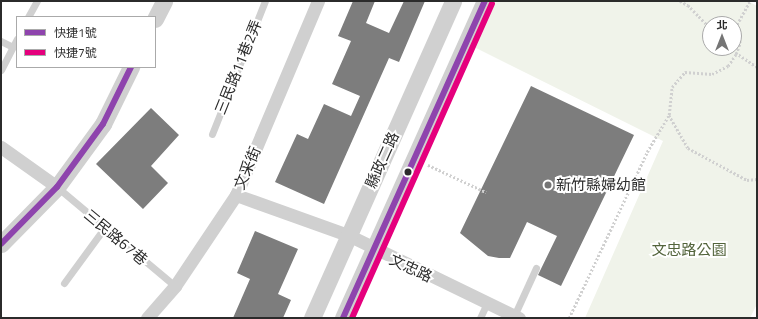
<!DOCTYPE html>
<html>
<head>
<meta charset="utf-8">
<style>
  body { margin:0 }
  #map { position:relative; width:758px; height:319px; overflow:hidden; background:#fff; font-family:"Titillium Web","Noto Sans TC",sans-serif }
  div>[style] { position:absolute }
  .green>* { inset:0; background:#f0f3ea }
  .building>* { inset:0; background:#7d7d7d }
  .path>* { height:2.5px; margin-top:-1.25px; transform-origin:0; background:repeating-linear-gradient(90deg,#d0d0d0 0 2px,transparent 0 4px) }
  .service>* { height:7px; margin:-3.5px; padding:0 3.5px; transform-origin:3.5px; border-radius:3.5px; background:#d0d0d0 }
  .minor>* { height:13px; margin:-6.5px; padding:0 6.5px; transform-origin:6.5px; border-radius:6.5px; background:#d0d0d0 }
  .tertiary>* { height:17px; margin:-8.5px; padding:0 8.5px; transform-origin:8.5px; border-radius:8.5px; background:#d0d0d0 }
  .bus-1>* { height:6px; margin:-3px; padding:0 3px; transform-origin:3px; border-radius:3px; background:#8e44ad }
  .bus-2>* { height:6px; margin:-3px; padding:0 3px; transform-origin:3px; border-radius:3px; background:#e5007d }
  .dots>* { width:11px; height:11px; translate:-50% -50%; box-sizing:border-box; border:2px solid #fff; border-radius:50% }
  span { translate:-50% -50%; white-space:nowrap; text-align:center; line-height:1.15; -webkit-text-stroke:4px #fff; paint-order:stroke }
  .street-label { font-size:15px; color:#2b2b2b }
  .poi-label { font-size:15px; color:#2b2b2b }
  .left { translate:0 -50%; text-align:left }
  .park-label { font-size:15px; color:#53643c }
  .frame { position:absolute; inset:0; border:2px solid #2b2b2b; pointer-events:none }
  .legend { position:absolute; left:16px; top:16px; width:140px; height:52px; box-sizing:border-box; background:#fff; border:1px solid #aaa; margin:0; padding:5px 7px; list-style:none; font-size:12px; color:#2b2b2b }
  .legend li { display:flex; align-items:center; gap:8px; height:20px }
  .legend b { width:20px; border:1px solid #aaa }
  .north { position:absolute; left:702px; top:16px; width:40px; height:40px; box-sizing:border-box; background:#fff; border:1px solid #aaa; border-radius:50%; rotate:0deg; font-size:11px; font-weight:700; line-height:16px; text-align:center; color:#2b2b2b }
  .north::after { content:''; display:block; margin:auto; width:14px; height:18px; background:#757575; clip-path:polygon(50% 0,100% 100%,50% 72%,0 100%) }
</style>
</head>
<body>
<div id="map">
  <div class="green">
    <i style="clip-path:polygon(evenodd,494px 1px,748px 1px,757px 6px,757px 304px,750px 318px,585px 318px,663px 141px,474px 47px,494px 1px,710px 24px,734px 24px,734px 48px,710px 48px,710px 24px)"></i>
  </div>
  <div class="building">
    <i style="clip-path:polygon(353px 1px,375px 1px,366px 23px,389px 33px,404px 1px,425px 1px,399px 62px,389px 58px,324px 204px,275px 182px,297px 134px,308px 139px,324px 104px,351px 116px,360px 96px,332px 84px,351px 41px,338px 36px)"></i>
    <i style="clip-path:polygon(531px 86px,634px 135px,561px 286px,538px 275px,557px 236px,527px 222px,510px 258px,499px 258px,488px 256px,460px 233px)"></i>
    <i style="clip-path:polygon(151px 108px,179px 135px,151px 166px,168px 183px,143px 209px,96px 164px)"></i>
    <i style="clip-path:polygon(255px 231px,298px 249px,278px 294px,291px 300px,283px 318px,233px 318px,250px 279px,237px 273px)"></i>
  </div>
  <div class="path">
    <i style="left:680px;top:1px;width:9px;rotate:27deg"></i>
    <i style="left:688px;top:5px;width:32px;rotate:46deg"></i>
    <i style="left:729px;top:48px;width:34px;rotate:34deg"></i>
    <i style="left:669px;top:115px;width:38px;rotate:60deg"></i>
    <i style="left:688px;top:148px;width:67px;rotate:28.5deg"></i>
    <i style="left:747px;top:180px;width:10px;rotate:-6deg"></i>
    <i style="left:428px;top:165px;width:64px;rotate:25deg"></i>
    <i style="left:569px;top:318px;width:183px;rotate:-64.8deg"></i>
    <i style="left:647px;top:152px;width:43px;rotate:-59.3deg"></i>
    <i style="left:669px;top:115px;width:28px;rotate:-84deg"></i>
    <i style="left:672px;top:87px;width:20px;rotate:-49deg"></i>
    <i style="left:685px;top:72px;width:27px;rotate:4deg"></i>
    <i style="left:712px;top:74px;width:18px;rotate:-27deg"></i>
    <i style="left:728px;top:66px;width:14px;rotate:-56deg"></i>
    <i style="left:736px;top:54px;width:12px;rotate:-70deg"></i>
    <i style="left:740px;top:43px;width:16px;rotate:-108deg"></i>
    <i style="left:735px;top:28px;width:31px;rotate:-61deg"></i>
  </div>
  <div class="service">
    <i style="left:28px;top:17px;width:18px;rotate:-61deg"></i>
    <i style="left:1px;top:41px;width:13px;rotate:27deg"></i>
    <i style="left:1px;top:70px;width:35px;rotate:-63deg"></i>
    <i style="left:212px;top:134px;width:143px;rotate:-68.3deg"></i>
    <i style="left:57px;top:187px;width:154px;rotate:40deg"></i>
    <i style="left:64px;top:283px;width:69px;rotate:-53.8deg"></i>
    <i style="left:514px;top:316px;width:53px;rotate:-65.4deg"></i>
    <i style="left:480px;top:318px;width:17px;rotate:-65deg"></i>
  </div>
  <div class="minor">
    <i style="left:1px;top:147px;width:69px;rotate:35.5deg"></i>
    <i style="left:236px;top:195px;width:119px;rotate:19.7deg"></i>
    <i style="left:348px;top:235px;width:190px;rotate:25.9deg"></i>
    <i style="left:147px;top:318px;width:43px;rotate:-48.8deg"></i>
    <i style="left:175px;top:286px;width:110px;rotate:-56.2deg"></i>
    <i style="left:236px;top:195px;width:211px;rotate:-67.1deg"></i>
  </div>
  <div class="tertiary">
    <i style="left:155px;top:19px;width:20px;rotate:-63deg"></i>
    <i style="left:1px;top:244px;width:80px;rotate:-45.5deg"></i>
    <i style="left:57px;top:187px;width:78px;rotate:-53.9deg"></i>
    <i style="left:103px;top:124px;width:64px;rotate:-63.8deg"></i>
    <i style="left:312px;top:318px;width:347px;rotate:-66deg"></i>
    <i style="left:343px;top:318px;width:347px;rotate:-65.9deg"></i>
  </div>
  <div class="bus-1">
    <i style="left:1px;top:244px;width:80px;rotate:-45.5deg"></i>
    <i style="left:57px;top:187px;width:78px;rotate:-53.9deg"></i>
    <i style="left:103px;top:124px;width:64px;rotate:-63.8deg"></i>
    <i style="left:343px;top:318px;width:347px;rotate:-65.9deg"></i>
  </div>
  <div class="bus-2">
    <i style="left:352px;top:318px;width:344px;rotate:-66deg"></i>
  </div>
  <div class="dots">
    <i style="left:408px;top:172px;background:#2b2b2b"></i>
    <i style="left:548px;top:185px;background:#757575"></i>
  </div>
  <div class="street-label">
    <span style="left:238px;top:67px;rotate:-68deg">三民路11巷2弄</span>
    <span style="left:382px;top:160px;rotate:-66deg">縣政二路</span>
    <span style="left:247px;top:168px;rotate:-67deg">文采街</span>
    <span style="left:116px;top:237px;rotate:40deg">三民路67巷</span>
    <span style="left:411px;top:268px;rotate:25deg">文忠路</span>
  </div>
  <div class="poi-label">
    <span class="left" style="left:556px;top:185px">新竹縣婦幼館</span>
  </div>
  <div class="park-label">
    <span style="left:689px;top:250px">文忠路公園</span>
  </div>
  <div class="frame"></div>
  <ul class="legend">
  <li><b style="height:5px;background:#8e44ad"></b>快捷1號</li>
  <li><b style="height:5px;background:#e5007d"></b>快捷7號</li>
  </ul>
  <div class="north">北</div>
</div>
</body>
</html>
